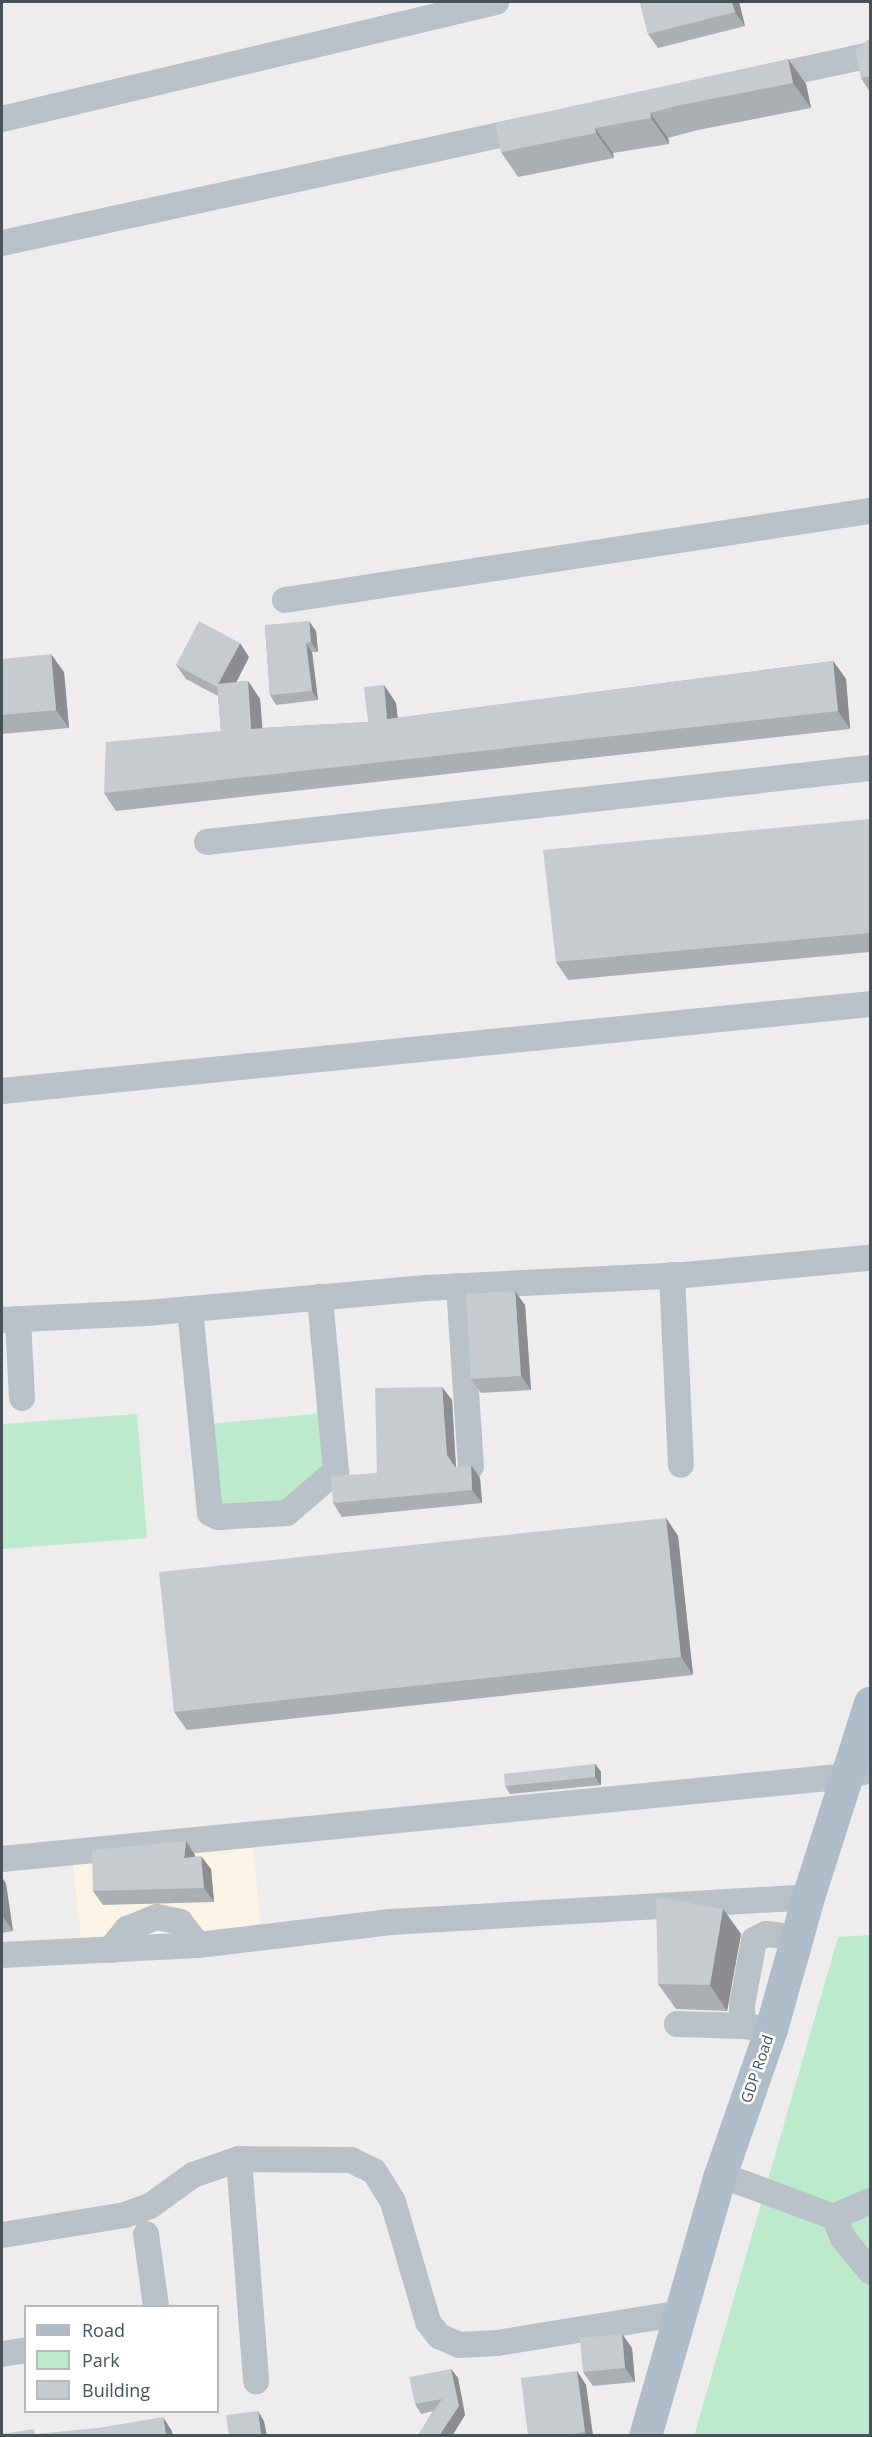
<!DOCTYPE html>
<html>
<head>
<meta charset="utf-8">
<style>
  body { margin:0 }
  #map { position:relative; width:872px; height:2437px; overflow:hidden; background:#efeced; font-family:"Open Sans",sans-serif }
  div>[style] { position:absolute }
  .commercial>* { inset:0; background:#faf3e6 }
  .green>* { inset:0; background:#bdeacc }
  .minor>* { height:26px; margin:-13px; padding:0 13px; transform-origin:13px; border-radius:13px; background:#b9c1c8 }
  .major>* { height:33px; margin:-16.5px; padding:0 16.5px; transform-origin:16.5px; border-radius:16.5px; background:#aebdc9 }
  .wall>* { inset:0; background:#abaeb2 }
  .shaded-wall>* { inset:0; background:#8b8d91 }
  .building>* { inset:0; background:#c7cacf }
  span { translate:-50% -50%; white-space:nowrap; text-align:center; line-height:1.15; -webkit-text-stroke:5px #fff; paint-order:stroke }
  .street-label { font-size:15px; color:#465158 }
  .frame { position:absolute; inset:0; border:3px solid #465158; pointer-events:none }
  .legend { position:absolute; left:24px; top:2305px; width:195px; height:108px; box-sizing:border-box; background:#fff; border:2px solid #b5b9bc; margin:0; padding:8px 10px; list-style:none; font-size:18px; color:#465158 }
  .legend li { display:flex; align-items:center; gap:12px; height:30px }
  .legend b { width:30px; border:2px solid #b5b9bc }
</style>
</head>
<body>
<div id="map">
  <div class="commercial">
    <i style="clip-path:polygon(251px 1824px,261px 1932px,82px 1948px,71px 1847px)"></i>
  </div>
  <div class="green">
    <i style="clip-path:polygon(324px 1413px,328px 1466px,288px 1509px,216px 1515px,208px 1424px)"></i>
    <i style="clip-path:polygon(137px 1414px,147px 1538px,2px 1549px,2px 1424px)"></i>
    <i style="clip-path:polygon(870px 1935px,870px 2435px,694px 2436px,838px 1937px)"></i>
  </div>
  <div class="minor">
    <i style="left:764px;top:78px;width:108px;rotate:-12.2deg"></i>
    <i style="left:2px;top:119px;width:508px;rotate:-13.32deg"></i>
    <i style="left:2px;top:243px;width:542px;rotate:-12.24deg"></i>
    <i style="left:285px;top:600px;width:592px;rotate:-8.65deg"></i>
    <i style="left:207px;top:842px;width:667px;rotate:-6.37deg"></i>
    <i style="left:2px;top:1091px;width:872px;rotate:-5.72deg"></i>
    <i style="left:672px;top:1275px;width:190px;rotate:87.3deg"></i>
    <i style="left:459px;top:1286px;width:181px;rotate:86.2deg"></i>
    <i style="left:190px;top:1309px;width:205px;rotate:84.4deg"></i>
    <i style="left:210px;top:1513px;width:9px;rotate:27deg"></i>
    <i style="left:218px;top:1517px;width:69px;rotate:-3.3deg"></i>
    <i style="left:287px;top:1513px;width:65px;rotate:-40.6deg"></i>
    <i style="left:336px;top:1471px;width:175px;rotate:-95.3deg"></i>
    <i style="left:18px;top:1319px;width:79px;rotate:87.1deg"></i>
    <i style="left:2px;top:1320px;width:144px;rotate:-2.8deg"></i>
    <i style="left:146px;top:1313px;width:281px;rotate:-5.1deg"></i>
    <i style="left:426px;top:1288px;width:259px;rotate:-2.9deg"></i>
    <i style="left:685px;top:1275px;width:186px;rotate:-5.3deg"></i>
    <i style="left:2px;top:1859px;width:851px;rotate:-5.6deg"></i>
    <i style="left:849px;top:1776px;width:22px;rotate:-16deg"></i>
    <i style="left:110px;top:1950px;width:27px;rotate:-51deg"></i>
    <i style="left:127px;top:1929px;width:32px;rotate:-22deg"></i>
    <i style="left:157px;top:1917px;width:24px;rotate:12deg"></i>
    <i style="left:180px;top:1922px;width:29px;rotate:52deg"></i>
    <i style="left:2px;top:1955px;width:196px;rotate:-2.9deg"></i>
    <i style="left:198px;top:1945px;width:194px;rotate:-6.8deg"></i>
    <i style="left:391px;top:1922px;width:418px;rotate:-3.4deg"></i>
    <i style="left:677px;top:2024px;width:66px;rotate:1.7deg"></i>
    <i style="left:771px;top:2029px;width:28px;rotate:-174deg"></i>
    <i style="left:743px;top:2026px;width:21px;rotate:-93deg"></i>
    <i style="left:742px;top:2005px;width:66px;rotate:-79.5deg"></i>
    <i style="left:754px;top:1940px;width:13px;rotate:-27deg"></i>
    <i style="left:766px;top:1934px;width:31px;rotate:6deg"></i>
    <i style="left:239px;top:2159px;width:223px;rotate:85.6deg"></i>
    <i style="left:719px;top:2178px;width:21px;rotate:11deg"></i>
    <i style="left:740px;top:2182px;width:100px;rotate:20.4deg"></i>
    <i style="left:834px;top:2217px;width:23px;rotate:67deg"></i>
    <i style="left:843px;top:2238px;width:43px;rotate:50.7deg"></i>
    <i style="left:834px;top:2217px;width:39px;rotate:-24deg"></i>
    <i style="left:146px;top:2234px;width:73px;rotate:82.1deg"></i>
    <i style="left:2px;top:2235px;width:125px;rotate:-9.2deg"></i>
    <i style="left:125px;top:2215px;width:27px;rotate:-20deg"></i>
    <i style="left:150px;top:2206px;width:53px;rotate:-35.8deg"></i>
    <i style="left:193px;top:2175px;width:49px;rotate:-19.2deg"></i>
    <i style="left:239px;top:2159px;width:112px;rotate:0.5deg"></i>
    <i style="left:351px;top:2160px;width:25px;rotate:26deg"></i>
    <i style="left:374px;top:2171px;width:36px;rotate:58deg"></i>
    <i style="left:393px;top:2202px;width:125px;rotate:73.7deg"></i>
    <i style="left:428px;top:2322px;width:18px;rotate:52deg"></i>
    <i style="left:439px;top:2336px;width:22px;rotate:24deg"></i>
    <i style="left:459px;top:2345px;width:38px;rotate:-3deg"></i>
    <i style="left:497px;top:2343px;width:188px;rotate:-9.2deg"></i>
    <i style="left:2px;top:2354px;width:24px;rotate:-9deg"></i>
  </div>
  <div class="major">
    <i style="left:645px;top:2436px;width:268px;rotate:-74deg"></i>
    <i style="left:719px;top:2178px;width:158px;rotate:-70.8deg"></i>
    <i style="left:771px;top:2029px;width:137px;rotate:-74.3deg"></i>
    <i style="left:808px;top:1897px;width:204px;rotate:-72.3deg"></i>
  </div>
  <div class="wall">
    <i style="clip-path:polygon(640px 2px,739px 2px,745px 26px,658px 48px,648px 34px)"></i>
    <i style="clip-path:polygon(870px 40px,870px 92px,861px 78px)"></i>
    <i style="clip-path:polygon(788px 59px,806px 84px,811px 108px,698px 130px,668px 138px,669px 144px,613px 153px,614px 158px,518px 177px,501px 152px)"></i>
    <i style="clip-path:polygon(265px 625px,316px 631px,318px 652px,312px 652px,318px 700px,276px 705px,270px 695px)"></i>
    <i style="clip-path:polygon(249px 657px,236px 682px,248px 681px,260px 699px,262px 728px,368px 722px,384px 685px,396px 703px,398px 718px,833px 661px,846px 679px,850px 729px,116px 811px,104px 793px,221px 731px,218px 696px,186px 679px,176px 665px)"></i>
    <i style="clip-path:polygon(2px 659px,64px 672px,69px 728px,2px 734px)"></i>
    <i style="clip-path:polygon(870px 819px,870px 952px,568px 980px,556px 962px)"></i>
    <i style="clip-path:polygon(525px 1305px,531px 1390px,481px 1393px,471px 1379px)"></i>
    <i style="clip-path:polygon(452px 1400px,456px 1467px,471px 1465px,480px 1478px,482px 1503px,342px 1517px,333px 1503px,377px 1473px)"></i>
    <i style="clip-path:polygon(666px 1518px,678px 1536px,693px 1675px,187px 1730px,174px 1712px)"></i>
    <i style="clip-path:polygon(595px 1764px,601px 1772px,601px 1785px,510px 1794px,505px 1786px)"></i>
    <i style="clip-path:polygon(195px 1855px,195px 1856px,211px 1869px,214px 1902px,103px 1905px,93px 1891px)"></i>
    <i style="clip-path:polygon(2px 1877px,6px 1884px,13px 1931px,2px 1933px)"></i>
    <i style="clip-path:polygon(723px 1909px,741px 1934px,727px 2011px,676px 2009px,658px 1984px)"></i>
    <i style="clip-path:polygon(622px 2334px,632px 2348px,635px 2382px,593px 2386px,583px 2372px)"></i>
    <i style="clip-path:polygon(451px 2369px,458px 2378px,465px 2415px,452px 2436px,418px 2436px,433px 2411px,421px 2414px,415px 2404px)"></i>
    <i style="clip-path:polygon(577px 2371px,586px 2385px,593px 2436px,528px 2436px)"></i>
  </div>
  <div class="shaded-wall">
    <i style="clip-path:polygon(732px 2px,739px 2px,745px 26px,735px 12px)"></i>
    <i style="clip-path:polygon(788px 59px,806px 84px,811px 108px,793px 83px)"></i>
    <i style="clip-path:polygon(650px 113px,668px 138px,669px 144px,651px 118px)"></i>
    <i style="clip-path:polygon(595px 128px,613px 153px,614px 158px,596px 133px)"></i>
    <i style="clip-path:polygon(309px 621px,316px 631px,318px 652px,311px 642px)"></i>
    <i style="clip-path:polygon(240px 643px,249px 657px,227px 701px,217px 687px)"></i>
    <i style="clip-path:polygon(306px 643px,312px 652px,318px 700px,312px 691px)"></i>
    <i style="clip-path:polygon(51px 654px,64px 672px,69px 728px,56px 710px)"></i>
    <i style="clip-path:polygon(833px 661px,846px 679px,850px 729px,838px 711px)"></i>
    <i style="clip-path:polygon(248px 681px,260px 699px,264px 747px,251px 729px)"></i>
    <i style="clip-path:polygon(384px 685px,396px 703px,399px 737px,387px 719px)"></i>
    <i style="clip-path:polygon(515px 1291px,525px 1305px,531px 1390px,521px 1376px)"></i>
    <i style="clip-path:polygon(442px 1387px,452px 1400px,456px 1469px,447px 1455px)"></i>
    <i style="clip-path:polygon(471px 1465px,480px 1478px,482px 1503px,472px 1490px)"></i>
    <i style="clip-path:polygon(666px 1518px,678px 1536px,693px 1675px,681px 1657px)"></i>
    <i style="clip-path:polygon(595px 1764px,601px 1772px,601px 1785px,595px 1777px)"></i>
    <i style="clip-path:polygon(186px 1841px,195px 1855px,194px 1872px,184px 1858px)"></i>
    <i style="clip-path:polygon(201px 1856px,211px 1869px,214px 1902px,204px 1888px)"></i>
    <i style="clip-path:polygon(2px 1877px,6px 1884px,13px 1931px,3px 1917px,2px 1905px)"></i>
    <i style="clip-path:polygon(723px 1909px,741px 1934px,727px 2011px,710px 1985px)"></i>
    <i style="clip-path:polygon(622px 2334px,632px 2348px,635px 2382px,625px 2368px)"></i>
    <i style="clip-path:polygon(451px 2369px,458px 2378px,465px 2415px,452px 2436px,439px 2436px)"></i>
    <i style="clip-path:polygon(577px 2371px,586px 2385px,593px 2436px,587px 2436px,585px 2432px)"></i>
    <i style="clip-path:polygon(258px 2411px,264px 2421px,267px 2436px,261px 2436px)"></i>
    <i style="clip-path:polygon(163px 2417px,172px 2431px,173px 2436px,166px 2436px)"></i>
  </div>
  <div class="building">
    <i style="clip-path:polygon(640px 2px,732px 2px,735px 12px,648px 34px)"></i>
    <i style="clip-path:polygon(868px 40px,870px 40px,870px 76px,861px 78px,855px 49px)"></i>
    <i style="clip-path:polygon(788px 59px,793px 83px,680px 105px,650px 113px,651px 118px,595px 128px,596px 133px,501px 152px,495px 123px)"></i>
    <i style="clip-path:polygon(199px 621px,240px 643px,218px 684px,217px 684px,217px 687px,176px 665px)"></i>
    <i style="clip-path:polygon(309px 621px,311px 642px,306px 643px,312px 691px,270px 695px,265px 625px)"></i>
    <i style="clip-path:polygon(51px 654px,56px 710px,2px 715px,2px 659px)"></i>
    <i style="clip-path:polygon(833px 661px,838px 711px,104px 793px,106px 742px,221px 731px,217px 684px,248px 681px,251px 729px,368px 722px,364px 687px,384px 685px,387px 719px)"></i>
    <i style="clip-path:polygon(870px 819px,870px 933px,556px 962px,543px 850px)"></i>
    <i style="clip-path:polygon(515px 1291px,521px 1376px,471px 1379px,466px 1294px)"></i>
    <i style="clip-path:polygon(442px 1387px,447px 1455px,455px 1467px,471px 1465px,472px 1490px,333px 1503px,331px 1476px,377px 1473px,375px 1388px)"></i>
    <i style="clip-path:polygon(666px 1518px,681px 1657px,174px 1712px,159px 1572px)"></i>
    <i style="clip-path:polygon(595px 1764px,595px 1777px,505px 1786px,504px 1774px)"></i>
    <i style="clip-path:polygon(186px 1841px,184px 1858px,201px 1856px,204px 1888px,93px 1891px,92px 1850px)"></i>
    <i style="clip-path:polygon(656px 1897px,723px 1909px,710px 1985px,658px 1984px)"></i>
    <i style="clip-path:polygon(622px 2334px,625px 2368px,583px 2372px,580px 2338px)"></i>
    <i style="clip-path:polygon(451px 2369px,459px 2406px,439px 2436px,418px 2436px,418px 2435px,442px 2399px,415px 2404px,409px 2377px)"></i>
    <i style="clip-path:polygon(577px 2371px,585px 2432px,561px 2436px,528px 2436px,521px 2378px)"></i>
    <i style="clip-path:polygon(258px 2411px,261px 2436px,229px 2436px,226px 2415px)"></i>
    <i style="clip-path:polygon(163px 2417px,166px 2436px,2px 2436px,2px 2434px,34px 2429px,35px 2434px,98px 2428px)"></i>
  </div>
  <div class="street-label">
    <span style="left:757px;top:2069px;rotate:-71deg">GDP Road</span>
  </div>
  <div class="frame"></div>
  <ul class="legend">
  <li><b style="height:8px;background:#aebdc9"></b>Road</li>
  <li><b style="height:16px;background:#bdeacc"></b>Park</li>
  <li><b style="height:16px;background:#c7cacf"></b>Building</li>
  </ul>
</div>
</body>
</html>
